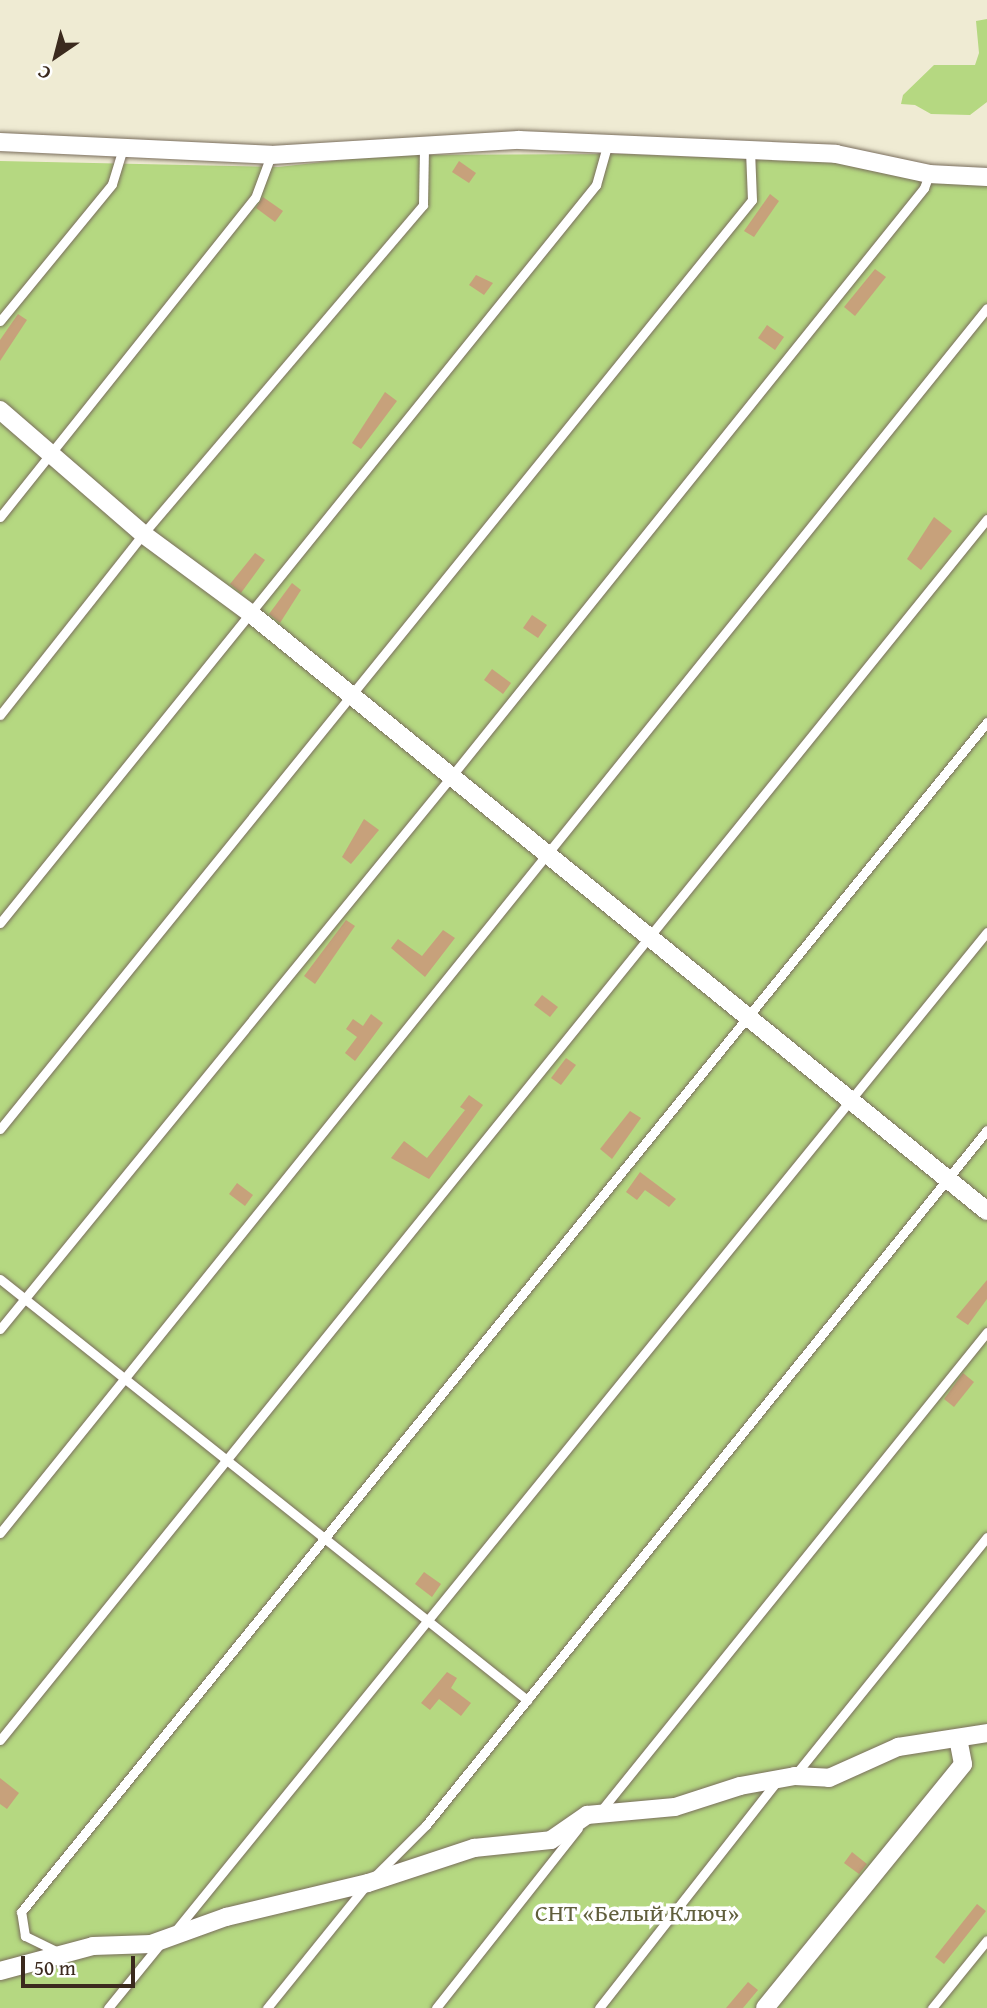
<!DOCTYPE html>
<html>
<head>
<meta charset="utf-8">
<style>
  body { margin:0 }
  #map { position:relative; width:987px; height:2008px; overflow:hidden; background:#efebd3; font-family:"Gentium Book Plus",serif }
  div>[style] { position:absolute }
  .green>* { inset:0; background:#b5d881 }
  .building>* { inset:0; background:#c7a17b }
  .roads { filter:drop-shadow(0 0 2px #7a6e5d) drop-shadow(0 0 2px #7a6e5d) }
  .lane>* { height:9px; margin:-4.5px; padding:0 4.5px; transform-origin:4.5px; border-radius:4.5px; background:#fff }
  .street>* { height:18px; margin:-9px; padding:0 9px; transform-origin:9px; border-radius:9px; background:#fff }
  span { translate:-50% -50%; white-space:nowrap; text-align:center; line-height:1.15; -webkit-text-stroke:7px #fff; paint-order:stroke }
  .park-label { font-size:24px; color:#605e3c }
  .north { position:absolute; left:21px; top:21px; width:70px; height:70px; -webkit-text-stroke:5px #fff; paint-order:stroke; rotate:215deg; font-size:19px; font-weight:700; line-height:28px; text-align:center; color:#3b2a1e }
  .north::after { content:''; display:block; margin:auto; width:24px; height:32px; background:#3b2a1e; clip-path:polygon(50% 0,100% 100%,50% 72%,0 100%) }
  .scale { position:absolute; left:21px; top:1956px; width:114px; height:32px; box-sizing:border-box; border:4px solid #3b2a1e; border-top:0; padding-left:9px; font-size:21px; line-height:24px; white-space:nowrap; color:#3b2a1e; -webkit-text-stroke:5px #fff; paint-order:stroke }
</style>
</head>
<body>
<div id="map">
  <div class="green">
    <i style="clip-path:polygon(987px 19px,987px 102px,970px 115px,931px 114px,915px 105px,901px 104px,903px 95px,934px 65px,975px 65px,979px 53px,976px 21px)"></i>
    <i style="clip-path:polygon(625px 154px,853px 163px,987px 183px,987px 2008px,0 2008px,0 161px,278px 167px,386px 155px)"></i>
  </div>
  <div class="building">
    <i style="clip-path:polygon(459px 161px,476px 173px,469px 183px,452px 172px)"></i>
    <i style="clip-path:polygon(770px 194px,779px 201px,754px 237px,744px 231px)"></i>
    <i style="clip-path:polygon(263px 197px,283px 211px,275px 222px,256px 208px)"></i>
    <i style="clip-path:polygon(875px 269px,886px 277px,855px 316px,844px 307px)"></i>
    <i style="clip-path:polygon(476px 275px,493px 283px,484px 295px,469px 285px)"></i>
    <i style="clip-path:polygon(18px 314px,27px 320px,0 361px,0 340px)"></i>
    <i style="clip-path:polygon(767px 325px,784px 337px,775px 350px,758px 338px)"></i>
    <i style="clip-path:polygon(385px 392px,397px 401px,361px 449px,352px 443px)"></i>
    <i style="clip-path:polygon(934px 517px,952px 531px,921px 570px,907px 559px)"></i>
    <i style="clip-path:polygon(255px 553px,265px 560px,241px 593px,230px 584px)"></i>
    <i style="clip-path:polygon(292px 583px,301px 590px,280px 623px,269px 614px)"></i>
    <i style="clip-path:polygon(532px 615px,547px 625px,538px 638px,523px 628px)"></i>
    <i style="clip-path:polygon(492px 669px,511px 683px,503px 694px,484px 680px)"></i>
    <i style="clip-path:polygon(364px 819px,379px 830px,351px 864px,342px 857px)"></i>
    <i style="clip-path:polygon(346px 920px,355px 926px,315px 984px,304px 976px)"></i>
    <i style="clip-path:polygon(443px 930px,455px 938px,425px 977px,391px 948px,398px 939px,422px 956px)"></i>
    <i style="clip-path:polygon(542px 995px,558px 1007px,550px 1017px,534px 1005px)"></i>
    <i style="clip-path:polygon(371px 1014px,383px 1023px,355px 1061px,345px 1053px,357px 1037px,346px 1029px,353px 1019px,363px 1026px)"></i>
    <i style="clip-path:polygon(566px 1058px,576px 1065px,561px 1085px,551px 1078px)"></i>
    <i style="clip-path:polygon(469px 1095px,483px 1105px,429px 1179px,391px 1158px,404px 1141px,427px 1158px,465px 1110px,460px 1107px)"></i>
    <i style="clip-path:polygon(630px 1111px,641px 1118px,612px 1159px,600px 1149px)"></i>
    <i style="clip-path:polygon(640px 1172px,676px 1199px,669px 1207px,645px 1190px,637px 1200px,626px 1192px)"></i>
    <i style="clip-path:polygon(237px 1183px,253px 1195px,245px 1206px,229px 1194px)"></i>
    <i style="clip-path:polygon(987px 1280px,987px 1299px,968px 1325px,956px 1317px)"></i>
    <i style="clip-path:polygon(963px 1373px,974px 1382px,954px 1407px,944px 1399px)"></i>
    <i style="clip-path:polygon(424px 1572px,441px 1584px,432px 1597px,415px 1584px)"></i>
    <i style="clip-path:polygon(447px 1672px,457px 1678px,451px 1688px,471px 1703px,461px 1716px,439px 1699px,430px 1710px,421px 1703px)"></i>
    <i style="clip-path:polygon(0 1778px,19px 1793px,7px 1809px,0 1804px)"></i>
    <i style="clip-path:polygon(852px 1852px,867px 1864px,859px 1874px,844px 1863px)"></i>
    <i style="clip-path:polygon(977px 1904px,986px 1911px,944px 1964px,935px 1957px)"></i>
    <i style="clip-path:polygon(748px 1982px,758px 1990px,743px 2008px,726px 2008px)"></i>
  </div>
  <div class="roads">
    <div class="lane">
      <i style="left:0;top:321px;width:177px;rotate:-50.7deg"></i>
      <i style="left:112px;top:184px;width:34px;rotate:-73deg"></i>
      <i style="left:0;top:517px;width:408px;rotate:-51.4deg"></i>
      <i style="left:255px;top:198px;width:46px;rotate:-69.6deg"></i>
      <i style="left:0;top:715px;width:231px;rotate:-51.7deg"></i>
      <i style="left:143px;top:534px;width:432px;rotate:-49.6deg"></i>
      <i style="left:423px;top:205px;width:58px;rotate:-89deg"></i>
      <i style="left:0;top:923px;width:949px;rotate:-51.08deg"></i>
      <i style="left:596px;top:185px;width:41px;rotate:-74.2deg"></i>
      <i style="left:0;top:1129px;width:1195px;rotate:-51.01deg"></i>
      <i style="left:752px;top:200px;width:50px;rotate:-92.3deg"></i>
      <i style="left:0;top:1279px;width:675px;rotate:38.62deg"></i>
      <i style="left:0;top:1329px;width:711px;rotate:-50.76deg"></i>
      <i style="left:450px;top:778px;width:757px;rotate:-51.22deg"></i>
      <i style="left:924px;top:188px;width:15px;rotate:-70deg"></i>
      <i style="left:0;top:1533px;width:1573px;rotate:-51.14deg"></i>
      <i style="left:0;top:1740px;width:1570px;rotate:-51.05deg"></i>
      <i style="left:795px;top:1775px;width:306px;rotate:-51.1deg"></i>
      <i style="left:599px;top:1813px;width:618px;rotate:-51.11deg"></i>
      <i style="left:176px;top:1930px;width:1286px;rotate:-50.9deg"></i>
      <i style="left:58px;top:1952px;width:37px;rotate:-154deg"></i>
      <i style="left:25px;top:1936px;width:24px;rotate:-99deg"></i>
      <i style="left:21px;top:1912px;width:1533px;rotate:-50.93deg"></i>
      <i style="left:108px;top:2008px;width:82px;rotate:-50.9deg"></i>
      <i style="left:267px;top:2008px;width:161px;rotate:-51.1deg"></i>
      <i style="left:368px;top:1883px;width:82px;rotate:-45deg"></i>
      <i style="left:426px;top:1825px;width:893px;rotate:-51.09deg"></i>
      <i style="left:436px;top:2008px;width:229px;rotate:-51.7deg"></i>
      <i style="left:599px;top:2008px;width:288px;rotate:-51.9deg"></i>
      <i style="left:932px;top:2008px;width:87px;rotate:-51deg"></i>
    </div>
    <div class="street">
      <i style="left:0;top:142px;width:271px;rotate:2.7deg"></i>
      <i style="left:271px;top:155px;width:248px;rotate:-3.5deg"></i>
      <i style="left:519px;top:140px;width:317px;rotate:2.5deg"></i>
      <i style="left:836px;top:154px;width:95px;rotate:12.1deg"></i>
      <i style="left:929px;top:174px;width:58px;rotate:3deg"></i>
      <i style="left:0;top:410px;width:189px;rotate:40.9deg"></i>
      <i style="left:143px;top:534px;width:133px;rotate:36.4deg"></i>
      <i style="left:250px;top:613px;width:949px;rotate:39.06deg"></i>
      <i style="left:0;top:1971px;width:96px;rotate:-15deg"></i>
      <i style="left:93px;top:1946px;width:58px;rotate:-2deg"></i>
      <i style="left:151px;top:1944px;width:80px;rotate:-19.8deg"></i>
      <i style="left:226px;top:1917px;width:146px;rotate:-13.5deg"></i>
      <i style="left:368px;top:1883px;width:112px;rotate:-18.3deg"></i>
      <i style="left:474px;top:1848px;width:77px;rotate:-5.9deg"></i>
      <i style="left:551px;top:1840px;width:44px;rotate:-34.8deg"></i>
      <i style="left:587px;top:1815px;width:88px;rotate:-5.2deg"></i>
      <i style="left:675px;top:1807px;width:68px;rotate:-17.9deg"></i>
      <i style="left:740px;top:1786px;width:56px;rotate:-10.3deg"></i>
      <i style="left:795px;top:1776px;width:34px;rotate:3deg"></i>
      <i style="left:829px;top:1778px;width:76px;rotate:-24.2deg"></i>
      <i style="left:898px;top:1747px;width:90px;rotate:-8.9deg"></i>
      <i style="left:765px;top:2008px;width:314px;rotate:-50.9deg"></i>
      <i style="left:963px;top:1764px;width:25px;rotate:-101deg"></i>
    </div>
  </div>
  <div class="park-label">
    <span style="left:637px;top:1913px">СНТ «Белый Ключ»</span>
  </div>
  <div class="north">С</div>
  <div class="scale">50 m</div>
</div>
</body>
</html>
